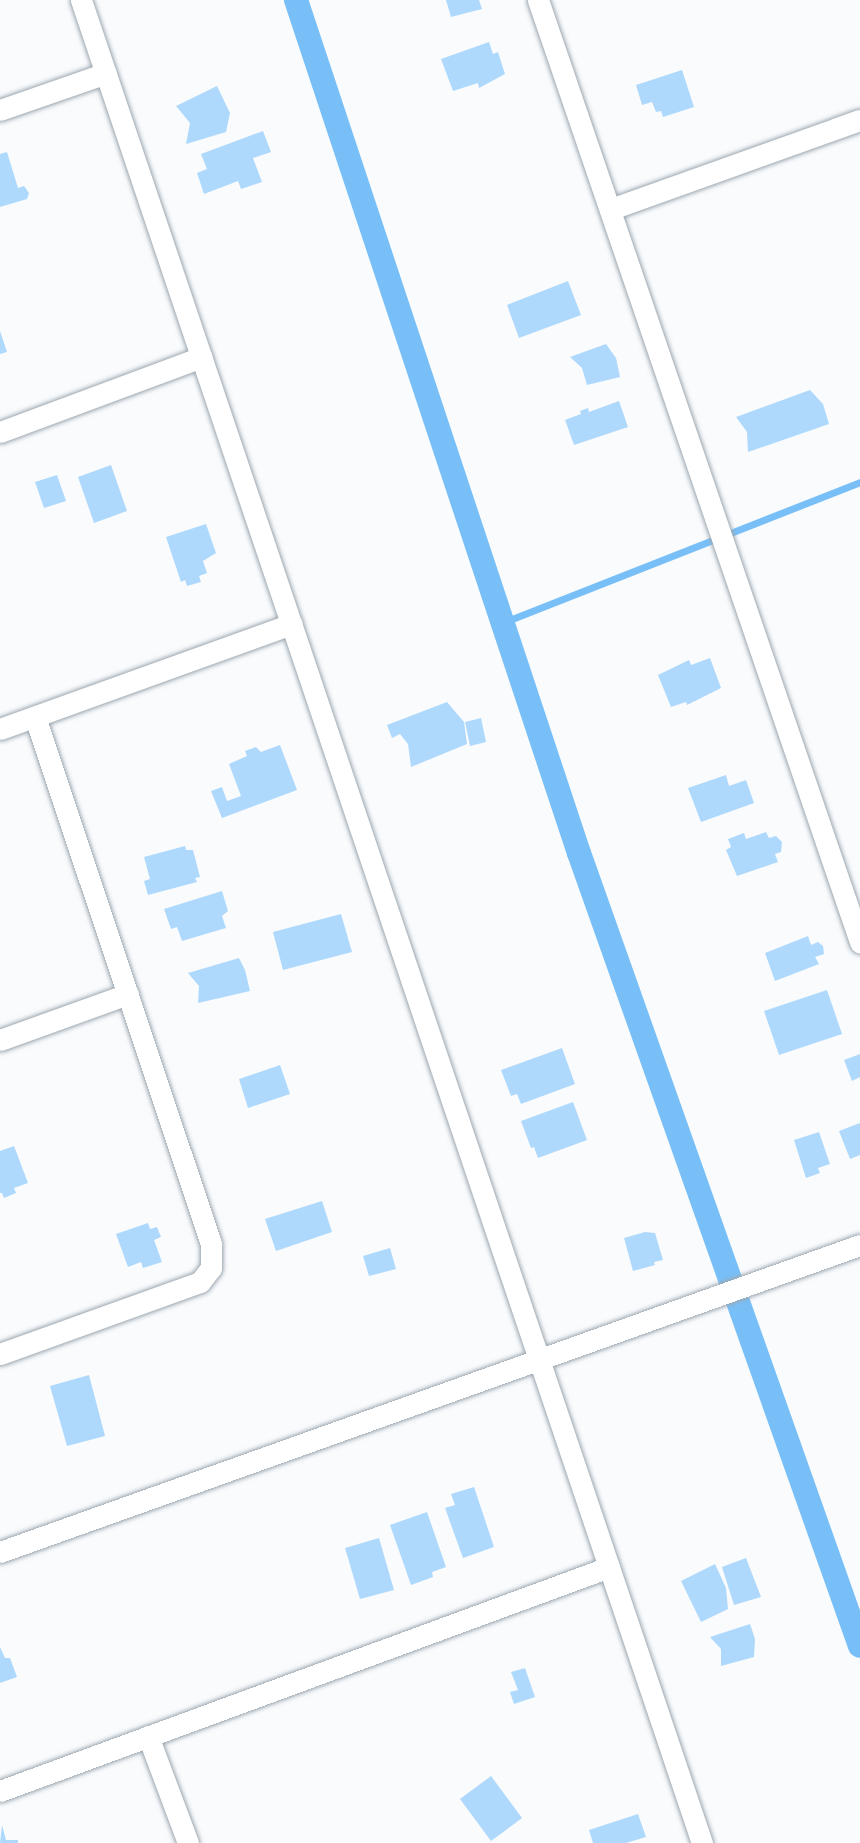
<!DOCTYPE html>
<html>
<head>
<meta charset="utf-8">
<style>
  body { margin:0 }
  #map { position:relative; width:860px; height:1843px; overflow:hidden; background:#f9fbfd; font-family:Cabin,sans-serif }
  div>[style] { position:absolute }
  .stream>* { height:7px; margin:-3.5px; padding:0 3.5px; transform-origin:3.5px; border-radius:3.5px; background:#78bff8 }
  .canal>* { height:24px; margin:-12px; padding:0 12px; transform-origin:12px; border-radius:12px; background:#78bff8 }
  .building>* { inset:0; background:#afd9fc }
  .roads { filter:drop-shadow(0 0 2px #9ca7b0) drop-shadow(0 0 2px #9ca7b0) }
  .minor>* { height:21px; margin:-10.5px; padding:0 10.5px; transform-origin:10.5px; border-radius:10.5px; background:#fff }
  span { translate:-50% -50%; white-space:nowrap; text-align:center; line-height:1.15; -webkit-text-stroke:4.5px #fff; paint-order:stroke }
</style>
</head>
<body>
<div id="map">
  <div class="stream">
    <i style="left:502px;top:623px;width:385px;rotate:-21.5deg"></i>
  </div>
  <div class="canal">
    <i style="left:296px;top:0;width:899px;rotate:71.65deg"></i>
    <i style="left:579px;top:853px;width:841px;rotate:70.49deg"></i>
  </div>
  <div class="building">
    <i style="clip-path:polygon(446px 0,479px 0,482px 9px,451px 17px)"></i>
    <i style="clip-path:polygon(489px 42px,493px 54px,498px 52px,505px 74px,479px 88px,478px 83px,453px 91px,441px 59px)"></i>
    <i style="clip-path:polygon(682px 70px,694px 107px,663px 117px,661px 111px,656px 112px,652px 102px,642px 105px,636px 85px)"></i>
    <i style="clip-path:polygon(217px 86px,230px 113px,226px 132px,186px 144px,190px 123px,176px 106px)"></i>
    <i style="clip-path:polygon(263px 131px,271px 152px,253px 158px,262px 182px,241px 189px,238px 181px,204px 194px,197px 173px,207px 169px,201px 154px)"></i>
    <i style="clip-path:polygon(7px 152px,18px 188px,24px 186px,29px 193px,27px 199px,0 207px,0 154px)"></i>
    <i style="clip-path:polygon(568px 281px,581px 315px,519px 338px,507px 305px)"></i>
    <i style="clip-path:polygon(0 331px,7px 352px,0 354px)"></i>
    <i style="clip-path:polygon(606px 344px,616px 358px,620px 377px,587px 385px,582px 368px,570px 357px)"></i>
    <i style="clip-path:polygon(810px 390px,823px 404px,829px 424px,748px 452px,747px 432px,736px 417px)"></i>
    <i style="clip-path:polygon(619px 401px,628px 427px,574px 445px,565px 420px,581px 414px,580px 411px,588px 408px,589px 412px)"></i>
    <i style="clip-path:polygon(111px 465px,127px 511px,94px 523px,78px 477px)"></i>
    <i style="clip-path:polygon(57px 475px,66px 501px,44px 508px,35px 482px)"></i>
    <i style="clip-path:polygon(206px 524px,216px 553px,203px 561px,207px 573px,199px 576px,201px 582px,187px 586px,185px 580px,181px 582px,166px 537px)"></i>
    <i style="clip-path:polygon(710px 658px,721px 688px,687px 705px,686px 702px,671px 707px,658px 675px,689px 660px,691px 665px)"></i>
    <i style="clip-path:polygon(447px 702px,464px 722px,467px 744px,411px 767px,408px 744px,400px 734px,392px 738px,387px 725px)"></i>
    <i style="clip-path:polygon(481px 718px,486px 742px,470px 746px,465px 722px)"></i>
    <i style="clip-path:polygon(280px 745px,297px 790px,222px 818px,211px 791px,222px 787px,227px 801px,241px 796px,229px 764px,247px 756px,245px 751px,256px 747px,261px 752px)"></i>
    <i style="clip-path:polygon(726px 775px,729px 786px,746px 780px,754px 803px,701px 822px,688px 788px)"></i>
    <i style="clip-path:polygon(766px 832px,769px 838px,776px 836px,782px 842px,781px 852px,775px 854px,778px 862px,737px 876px,726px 850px,731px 847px,728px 839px,744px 833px,746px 839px)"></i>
    <i style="clip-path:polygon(185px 846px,186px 850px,193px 850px,200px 877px,195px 878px,197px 882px,148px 895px,144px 881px,150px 879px,144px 857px)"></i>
    <i style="clip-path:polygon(222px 891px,228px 911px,222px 916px,226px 928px,182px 941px,177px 927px,171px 929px,164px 909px)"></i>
    <i style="clip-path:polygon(341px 914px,352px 952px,283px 970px,273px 932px)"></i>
    <i style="clip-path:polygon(808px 936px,811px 945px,818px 942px,823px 946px,824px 954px,815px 957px,819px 964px,775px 981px,765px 953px)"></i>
    <i style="clip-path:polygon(239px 958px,245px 970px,250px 991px,198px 1003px,199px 986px,188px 973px)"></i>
    <i style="clip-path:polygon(827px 990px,842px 1034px,779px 1055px,764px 1011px)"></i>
    <i style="clip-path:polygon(562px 1048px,575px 1084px,521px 1104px,517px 1094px,511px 1096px,501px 1070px)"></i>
    <i style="clip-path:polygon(860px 1054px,860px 1077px,852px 1081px,844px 1060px)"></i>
    <i style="clip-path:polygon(280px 1065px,290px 1094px,248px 1108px,239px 1079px)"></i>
    <i style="clip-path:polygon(573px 1102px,587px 1140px,538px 1158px,534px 1147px,531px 1148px,521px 1121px)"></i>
    <i style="clip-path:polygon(860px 1123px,860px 1155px,850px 1159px,839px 1131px)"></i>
    <i style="clip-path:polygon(819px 1132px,830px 1164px,818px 1168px,820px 1173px,806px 1178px,794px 1140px)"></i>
    <i style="clip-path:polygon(14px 1146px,28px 1183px,14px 1188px,16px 1193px,4px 1198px,2px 1193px,0 1193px,0 1151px)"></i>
    <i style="clip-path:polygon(322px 1201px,332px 1232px,276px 1251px,265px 1219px)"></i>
    <i style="clip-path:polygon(148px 1223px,150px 1229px,157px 1227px,161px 1237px,154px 1240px,162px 1262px,143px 1268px,141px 1262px,128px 1267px,116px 1234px)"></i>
    <i style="clip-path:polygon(645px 1232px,655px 1233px,663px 1260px,654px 1262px,655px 1265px,633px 1271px,624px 1238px)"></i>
    <i style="clip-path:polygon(390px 1248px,396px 1269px,369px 1276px,363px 1256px)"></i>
    <i style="clip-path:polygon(89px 1375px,105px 1436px,67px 1446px,50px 1386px)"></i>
    <i style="clip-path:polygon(474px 1487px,494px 1547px,463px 1558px,445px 1508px,455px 1505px,451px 1494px)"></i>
    <i style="clip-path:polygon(427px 1512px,446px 1567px,432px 1572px,433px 1577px,411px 1585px,390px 1525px)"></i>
    <i style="clip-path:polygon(379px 1538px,394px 1590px,360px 1599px,345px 1548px)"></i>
    <i style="clip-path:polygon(746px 1558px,761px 1597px,734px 1605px,722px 1567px)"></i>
    <i style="clip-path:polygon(715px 1564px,726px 1588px,728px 1609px,701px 1622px,681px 1581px)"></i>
    <i style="clip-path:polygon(750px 1624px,755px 1639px,754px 1657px,721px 1666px,721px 1649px,710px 1637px)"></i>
    <i style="clip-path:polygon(0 1647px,5px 1658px,10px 1658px,17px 1677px,0 1683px)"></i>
    <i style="clip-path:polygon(525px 1668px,535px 1697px,514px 1704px,510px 1692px,518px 1690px,511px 1672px)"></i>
    <i style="clip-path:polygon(491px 1776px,522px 1818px,491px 1841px,460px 1799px)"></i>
    <i style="clip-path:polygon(638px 1814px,646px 1837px,626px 1843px,593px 1843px,589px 1830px)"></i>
    <i style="clip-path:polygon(2px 1825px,6px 1840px,18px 1840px,18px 1843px,0 1843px)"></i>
  </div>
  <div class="roads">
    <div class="minor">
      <i style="left:81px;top:0;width:1945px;rotate:71.38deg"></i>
      <i style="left:538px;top:0;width:996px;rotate:71.13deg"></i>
      <i style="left:0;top:110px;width:112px;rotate:-19.2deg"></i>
      <i style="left:611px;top:209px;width:264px;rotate:-19.7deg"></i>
      <i style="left:0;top:432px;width:215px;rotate:-20.4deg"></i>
      <i style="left:0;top:729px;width:310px;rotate:-19.8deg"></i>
      <i style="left:0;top:1040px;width:136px;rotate:-19.8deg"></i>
      <i style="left:0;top:1354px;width:213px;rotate:-19.8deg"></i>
      <i style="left:200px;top:1282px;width:18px;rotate:-52deg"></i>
      <i style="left:211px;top:1268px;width:24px;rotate:-90deg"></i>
      <i style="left:211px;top:1244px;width:556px;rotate:-108.47deg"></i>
      <i style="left:0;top:1552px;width:913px;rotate:-19.65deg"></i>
      <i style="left:148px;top:1736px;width:114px;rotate:69.5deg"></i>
      <i style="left:0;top:1791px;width:649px;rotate:-20.19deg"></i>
    </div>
  </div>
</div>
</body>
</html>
